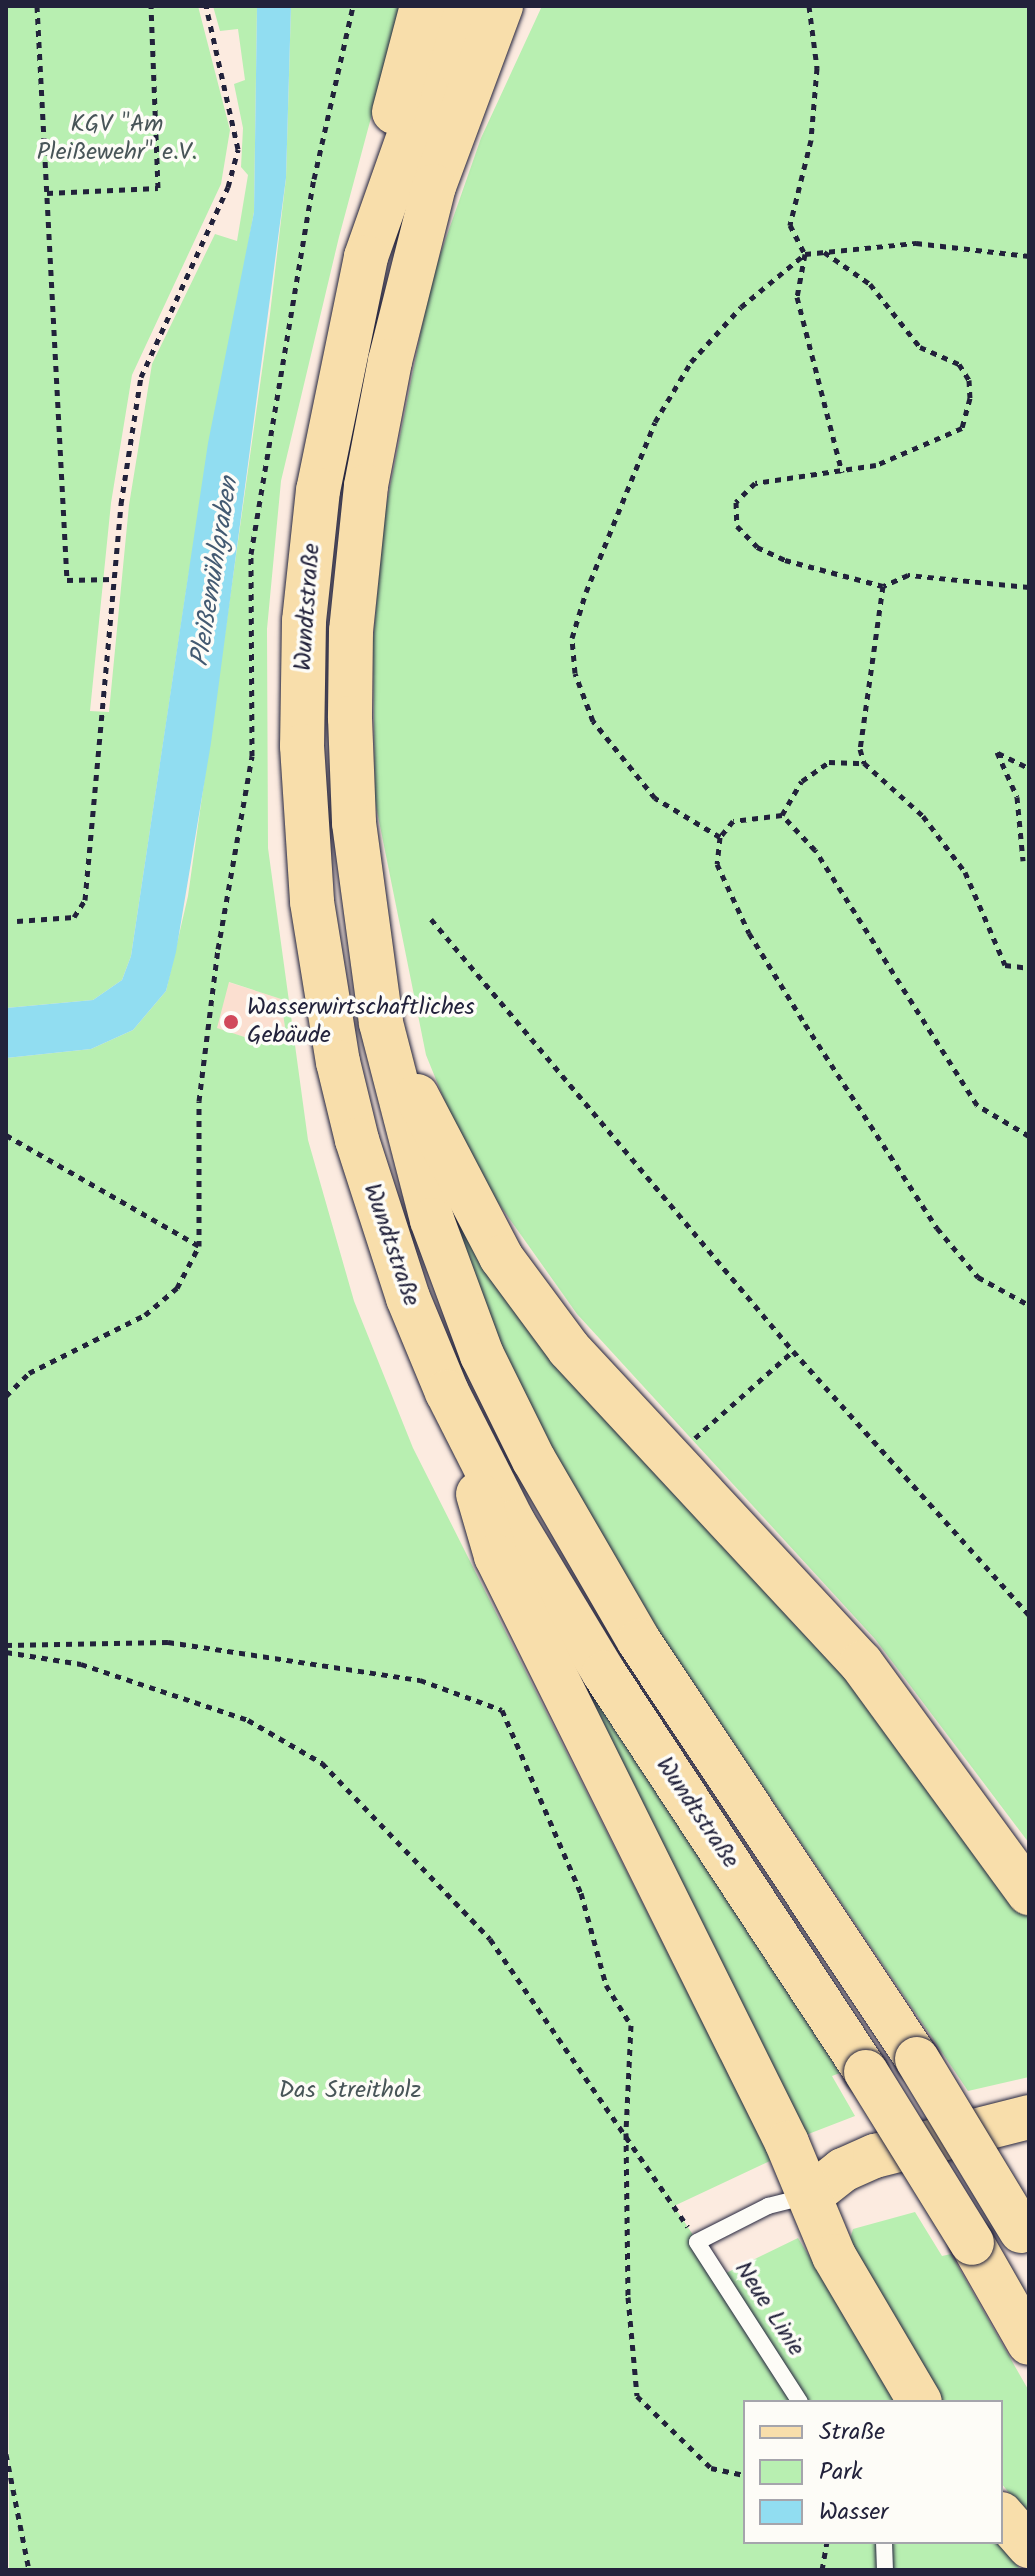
<!DOCTYPE html>
<html>
<head>
<meta charset="utf-8">
<style>
  body { margin:0 }
  #map { position:relative; width:1035px; height:2576px; overflow:hidden; background:#fcebe0; font-family:Kalam,sans-serif }
  div>[style] { position:absolute }
  .built>* { inset:0; background:#fbdfd0 }
  .green>* { inset:0; background:#b8efb1 }
  .water>* { inset:0; background:#91ddf1 }
  .path>* { height:5px; margin-top:-2.5px; transform-origin:0; background:repeating-linear-gradient(90deg,#22223b 0 6px,transparent 0 12px) }
  .roads { filter:drop-shadow(0 0 2px #22223b) drop-shadow(0 0 2px #22223b) }
  .lane>* { height:16px; margin:-8px; padding:0 8px; transform-origin:8px; border-radius:8px; background:#fdfcf7 }
  .primary>* { height:44px; margin:-22px; padding:0 22px; transform-origin:22px; border-radius:22px; background:#f8deab }
  .highway>* { height:44px; margin:-22px; padding:0 22px; transform-origin:22px; border-radius:22px; background:#f8deab }
  .bridges { filter:drop-shadow(0 0 2px #22223b) drop-shadow(0 0 2px #22223b) }
  .highway-bridge>* { height:44px; margin:-22px; padding:0 22px; transform-origin:22px; border-radius:22px; background:#f8deab }
  .dots>* { width:22px; height:22px; translate:-50% -50%; box-sizing:border-box; border:4px solid #fdfcf7; border-radius:50% }
  span { translate:-50% -50%; white-space:nowrap; text-align:center; line-height:1.15; -webkit-text-stroke:7px #fdfcf7; paint-order:stroke }
  .park-label { font-size:24px; color:#485558 }
  .street-label { font-size:24px; color:#22223b }
  .poi-label { font-size:24px; color:#22223b }
  .left { translate:0 -50%; text-align:left }
  .water-label { font-size:26px; color:#435a72; font-style:italic }
  .frame { position:absolute; inset:0; border:8px solid #22223b; pointer-events:none }
  .legend { position:absolute; left:743px; top:2400px; width:260px; height:144px; box-sizing:border-box; background:#fdfcf7; border:2px solid #a5a5ac; margin:0; padding:10px 14px; list-style:none; font-size:24px; color:#22223b }
  .legend li { display:flex; align-items:center; gap:16px; height:40px }
  .legend b { width:40px; border:2px solid #a5a5ac }
</style>
</head>
<body>
<div id="map">
  <div class="built">
    <i style="clip-path:polygon(228px 982px,281px 999px,287px 1043px,257px 1041px,216px 1028px)"></i>
  </div>
  <div class="green">
    <i style="clip-path:polygon(6px 6px,198px 6px,230px 130px,221px 184px,132px 375px,111px 503px,90px 711px,109px 712px,129px 505px,152px 364px,215px 234px,237px 241px,248px 175px,241px 167px,243px 128px,234px 84px,245px 80px,238px 29px,220px 31px,213px 6px,257px 6px,254px 212px,188px 578px,131px 956px,122px 980px,93px 1000px,6px 1008px)"></i>
    <i style="clip-path:polygon(evenodd,291px 6px,401px 6px,339px 237px,281px 481px,267px 629px,268px 848px,308px 1140px,354px 1301px,413px 1448px,772px 2160px,674px 2206px,720px 2276px,798px 2238px,898px 2402px,745px 2402px,745px 2542px,998px 2542px,1021px 2570px,9px 2570px,6px 1058px,91px 1049px,133px 1030px,166px 991px,188px 896px,270px 314px,286px 178px,291px 6px,229px 982px,281px 999px,287px 1042px,257px 1041px,217px 1028px,229px 982px)"></i>
    <i style="clip-path:polygon(542px 6px,1029px 6px,1029px 1843px,875px 1639px,577px 1314px,470px 1163px,426px 1055px,375px 801px,373px 641px,385px 512px,431px 281px,481px 138px)"></i>
    <i style="clip-path:polygon(427px 1147px,851px 1671px,1029px 1911px,1029px 2077px,968px 2091px,625px 1581px,564px 1481px,520px 1388px,467px 1263px)"></i>
    <i style="clip-path:polygon(543px 1629px,581px 1673px,689px 1831px,840px 2073px,832px 2076px,855px 2116px,798px 2138px)"></i>
    <i style="clip-path:polygon(915px 2212px,942px 2256px,951px 2254px,1029px 2391px,1029px 2517px,1001px 2483px,1001px 2402px,937px 2402px,848px 2246px,853px 2229px)"></i>
  </div>
  <div class="water">
    <i style="clip-path:polygon(257px 6px,291px 6px,286px 178px,211px 743px,176px 952px,166px 991px,133px 1030px,91px 1049px,6px 1058px,6px 1008px,93px 1000px,122px 980px,131px 956px,208px 443px,254px 212px)"></i>
  </div>
  <div class="path">
    <i style="left:37px;top:6px;width:575px;rotate:87.01deg"></i>
    <i style="left:67px;top:580px;width:46px;rotate:-1.2deg"></i>
    <i style="left:809px;top:6px;width:63px;rotate:82.6deg"></i>
    <i style="left:817px;top:68px;width:72px;rotate:94.8deg"></i>
    <i style="left:811px;top:140px;width:88px;rotate:103.9deg"></i>
    <i style="left:790px;top:225px;width:33px;rotate:63deg"></i>
    <i style="left:805px;top:254px;width:44px;rotate:100.5deg"></i>
    <i style="left:797px;top:297px;width:181px;rotate:75.6deg"></i>
    <i style="left:47px;top:193px;width:111px;rotate:-2.6deg"></i>
    <i style="left:158px;top:188px;width:182px;rotate:-92.2deg"></i>
    <i style="left:824px;top:252px;width:56px;rotate:34.8deg"></i>
    <i style="left:870px;top:284px;width:80px;rotate:51.6deg"></i>
    <i style="left:920px;top:347px;width:43px;rotate:23.6deg"></i>
    <i style="left:959px;top:364px;width:19px;rotate:58deg"></i>
    <i style="left:969px;top:380px;width:18px;rotate:87deg"></i>
    <i style="left:970px;top:398px;width:31px;rotate:105deg"></i>
    <i style="left:962px;top:428px;width:94px;rotate:156.7deg"></i>
    <i style="left:876px;top:465px;width:122px;rotate:171.5deg"></i>
    <i style="left:755px;top:483px;width:27px;rotate:135deg"></i>
    <i style="left:736px;top:502px;width:24px;rotate:88deg"></i>
    <i style="left:737px;top:526px;width:29px;rotate:46deg"></i>
    <i style="left:757px;top:547px;width:31px;rotate:25deg"></i>
    <i style="left:785px;top:560px;width:101px;rotate:14.9deg"></i>
    <i style="left:1029px;top:587px;width:122px;rotate:-174.3deg"></i>
    <i style="left:908px;top:575px;width:27px;rotate:156deg"></i>
    <i style="left:883px;top:586px;width:165px;rotate:98deg"></i>
    <i style="left:860px;top:749px;width:15px;rotate:74deg"></i>
    <i style="left:864px;top:763px;width:79px;rotate:41.9deg"></i>
    <i style="left:923px;top:816px;width:70px;rotate:53.1deg"></i>
    <i style="left:965px;top:872px;width:101px;rotate:66.7deg"></i>
    <i style="left:1005px;top:965px;width:24px;rotate:7deg"></i>
    <i style="left:997px;top:752px;width:49px;rotate:66deg"></i>
    <i style="left:1017px;top:797px;width:64px;rotate:84.6deg"></i>
    <i style="left:998px;top:753px;width:34px;rotate:26deg"></i>
    <i style="left:782px;top:815px;width:39px;rotate:-60deg"></i>
    <i style="left:802px;top:781px;width:33px;rotate:-35deg"></i>
    <i style="left:829px;top:762px;width:35px;rotate:2deg"></i>
    <i style="left:720px;top:837px;width:76px;rotate:-149deg"></i>
    <i style="left:655px;top:798px;width:99px;rotate:-128.8deg"></i>
    <i style="left:593px;top:721px;width:51px;rotate:-110.6deg"></i>
    <i style="left:575px;top:673px;width:35px;rotate:-95deg"></i>
    <i style="left:572px;top:638px;width:48px;rotate:-73.1deg"></i>
    <i style="left:586px;top:592px;width:183px;rotate:-67.9deg"></i>
    <i style="left:655px;top:422px;width:70px;rotate:-59deg"></i>
    <i style="left:691px;top:362px;width:74px;rotate:-47.7deg"></i>
    <i style="left:741px;top:307px;width:83px;rotate:-39.6deg"></i>
    <i style="left:805px;top:254px;width:112px;rotate:-5.7deg"></i>
    <i style="left:916px;top:243px;width:114px;rotate:6.6deg"></i>
    <i style="left:431px;top:919px;width:564px;rotate:50.04deg"></i>
    <i style="left:793px;top:1351px;width:354px;rotate:48.2deg"></i>
    <i style="left:17px;top:921px;width:57px;rotate:-4deg"></i>
    <i style="left:74px;top:917px;width:20px;rotate:-57deg"></i>
    <i style="left:85px;top:900px;width:398px;rotate:-84.8deg"></i>
    <i style="left:121px;top:504px;width:129px;rotate:-81.1deg"></i>
    <i style="left:141px;top:377px;width:209px;rotate:-65.4deg"></i>
    <i style="left:228px;top:187px;width:39px;rotate:-75deg"></i>
    <i style="left:238px;top:149px;width:147px;rotate:-102.6deg"></i>
    <i style="left:6px;top:1135px;width:223px;rotate:29.9deg"></i>
    <i style="left:1029px;top:1136px;width:61px;rotate:-149.2deg"></i>
    <i style="left:977px;top:1105px;width:302px;rotate:-122.4deg"></i>
    <i style="left:815px;top:850px;width:48px;rotate:-133.3deg"></i>
    <i style="left:782px;top:815px;width:49px;rotate:173deg"></i>
    <i style="left:733px;top:821px;width:21px;rotate:129deg"></i>
    <i style="left:720px;top:837px;width:27px;rotate:96deg"></i>
    <i style="left:717px;top:864px;width:76px;rotate:65.1deg"></i>
    <i style="left:749px;top:933px;width:107px;rotate:58.4deg"></i>
    <i style="left:805px;top:1024px;width:243px;rotate:57.1deg"></i>
    <i style="left:937px;top:1228px;width:64px;rotate:50.1deg"></i>
    <i style="left:978px;top:1277px;width:58px;rotate:28.8deg"></i>
    <i style="left:6px;top:1396px;width:33px;rotate:-45deg"></i>
    <i style="left:29px;top:1373px;width:130px;rotate:-26.6deg"></i>
    <i style="left:145px;top:1315px;width:42px;rotate:-40.2deg"></i>
    <i style="left:177px;top:1288px;width:47px;rotate:-62.4deg"></i>
    <i style="left:199px;top:1246px;width:145px;rotate:-90deg"></i>
    <i style="left:199px;top:1101px;width:153px;rotate:-82.9deg"></i>
    <i style="left:218px;top:949px;width:196px;rotate:-80deg"></i>
    <i style="left:252px;top:756px;width:202px;rotate:-90.3deg"></i>
    <i style="left:251px;top:554px;width:380px;rotate:-80.5deg"></i>
    <i style="left:314px;top:179px;width:177px;rotate:-77.3deg"></i>
    <i style="left:695px;top:1438px;width:131px;rotate:-41.6deg"></i>
    <i style="left:6px;top:1645px;width:162px;rotate:-1.1deg"></i>
    <i style="left:168px;top:1642px;width:255px;rotate:8.6deg"></i>
    <i style="left:420px;top:1680px;width:87px;rotate:20.1deg"></i>
    <i style="left:502px;top:1710px;width:199px;rotate:66.7deg"></i>
    <i style="left:581px;top:1893px;width:95px;rotate:74.8deg"></i>
    <i style="left:606px;top:1985px;width:47px;rotate:58deg"></i>
    <i style="left:631px;top:2025px;width:108px;rotate:92.7deg"></i>
    <i style="left:626px;top:2133px;width:164px;rotate:89.3deg"></i>
    <i style="left:628px;top:2297px;width:99px;rotate:84.8deg"></i>
    <i style="left:637px;top:2396px;width:103px;rotate:44.2deg"></i>
    <i style="left:711px;top:2468px;width:35px;rotate:12deg"></i>
    <i style="left:6px;top:1652px;width:76px;rotate:9.1deg"></i>
    <i style="left:81px;top:1664px;width:176px;rotate:18.5deg"></i>
    <i style="left:248px;top:1720px;width:86px;rotate:30.2deg"></i>
    <i style="left:322px;top:1763px;width:243px;rotate:46.3deg"></i>
    <i style="left:490px;top:1939px;width:349px;rotate:55.5deg"></i>
    <i style="left:6px;top:2454px;width:118px;rotate:78.8deg"></i>
    <i style="left:822px;top:2570px;width:28px;rotate:-80deg"></i>
  </div>
  <div class="roads">
    <div class="lane">
      <i style="left:800px;top:2402px;width:190px;rotate:-122.8deg"></i>
      <i style="left:697px;top:2242px;width:80px;rotate:-26.9deg"></i>
      <i style="left:768px;top:2206px;width:41px;rotate:-14deg"></i>
      <i style="left:884px;top:2542px;width:28px;rotate:88deg"></i>
    </div>
    <div class="primary">
      <i style="left:810px;top:2196px;width:42px;rotate:-38.2deg"></i>
      <i style="left:843px;top:2170px;width:35px;rotate:-24deg"></i>
      <i style="left:875px;top:2156px;width:159px;rotate:-14.2deg"></i>
    </div>
    <div class="highway">
      <i style="left:463px;top:6px;width:92px;rotate:114.3deg"></i>
      <i style="left:425px;top:90px;width:177px;rotate:109.5deg"></i>
      <i style="left:366px;top:257px;width:238px;rotate:101.6deg"></i>
      <i style="left:318px;top:490px;width:132px;rotate:96.1deg"></i>
      <i style="left:304px;top:621px;width:125px;rotate:90.9deg"></i>
      <i style="left:302px;top:746px;width:156px;rotate:86.3deg"></i>
      <i style="left:312px;top:902px;width:162px;rotate:80.8deg"></i>
      <i style="left:338px;top:1062px;width:80px;rotate:76.3deg"></i>
      <i style="left:357px;top:1140px;width:166px;rotate:72.1deg"></i>
      <i style="left:408px;top:1298px;width:102px;rotate:67.5deg"></i>
      <i style="left:447px;top:1392px;width:146px;rotate:63.1deg"></i>
      <i style="left:513px;top:1522px;width:176px;rotate:58.9deg"></i>
      <i style="left:604px;top:1673px;width:477px;rotate:56.7deg"></i>
      <i style="left:501px;top:6px;width:192px;rotate:110.4deg"></i>
      <i style="left:434px;top:186px;width:180px;rotate:104.1deg"></i>
      <i style="left:390px;top:361px;width:127px;rotate:100.9deg"></i>
      <i style="left:366px;top:486px;width:146px;rotate:95.9deg"></i>
      <i style="left:351px;top:631px;width:87px;rotate:90.7deg"></i>
      <i style="left:350px;top:718px;width:105px;rotate:87.8deg"></i>
      <i style="left:354px;top:823px;width:202px;rotate:82.3deg"></i>
      <i style="left:381px;top:1023px;width:203px;rotate:75.5deg"></i>
      <i style="left:432px;top:1220px;width:144px;rotate:69.7deg"></i>
      <i style="left:482px;top:1355px;width:117px;rotate:63.7deg"></i>
      <i style="left:534px;top:1460px;width:209px;rotate:59.9deg"></i>
      <i style="left:639px;top:1641px;width:502px;rotate:56.37deg"></i>
      <i style="left:394px;top:112px;width:110px;rotate:-75.2deg"></i>
      <i style="left:417px;top:1096px;width:182px;rotate:62.4deg"></i>
      <i style="left:501px;top:1257px;width:114px;rotate:53.5deg"></i>
      <i style="left:569px;top:1349px;width:429px;rotate:47.1deg"></i>
      <i style="left:861px;top:1663px;width:285px;rotate:53.9deg"></i>
      <i style="left:478px;top:1494px;width:65px;rotate:73.8deg"></i>
      <i style="left:496px;top:1556px;width:655px;rotate:63.63deg"></i>
      <i style="left:787px;top:2143px;width:122px;rotate:67.4deg"></i>
      <i style="left:834px;top:2256px;width:169px;rotate:59.5deg"></i>
      <i style="left:972px;top:2243px;width:115px;rotate:60.3deg"></i>
      <i style="left:1001px;top:2514px;width:43px;rotate:48.8deg"></i>
    </div>
  </div>
  <div class="bridges">
    <div class="highway-bridge">
      <i style="left:917px;top:2059px;width:201px;rotate:58.8deg"></i>
      <i style="left:866px;top:2072px;width:201px;rotate:58.2deg"></i>
    </div>
  </div>
  <div class="dots">
    <i style="left:231px;top:1022px;background:#d1495b"></i>
  </div>
  <div class="park-label">
    <span style="left:117px;top:139px">KGV "Am<br>Pleißewehr" e.V.</span>
    <span style="left:350px;top:2091px">Das Streitholz</span>
  </div>
  <div class="street-label">
    <span style="left:308px;top:607px;rotate:-86deg">Wundtstraße</span>
    <span style="left:391px;top:1245px;rotate:71deg">Wundtstraße</span>
    <span style="left:697px;top:1813px;rotate:56deg">Wundtstraße</span>
    <span style="left:769px;top:2309px;rotate:57deg">Neue Linie</span>
  </div>
  <div class="poi-label">
    <span class="left" style="left:247px;top:1022px">Wasserwirtschaftliches<br>Gebäude</span>
  </div>
  <div class="water-label">
    <span style="left:216px;top:572px;rotate:-81deg">Pleißemühlgraben</span>
  </div>
  <div class="frame"></div>
  <ul class="legend">
  <li><b style="height:10px;background:#f8deab"></b>Straße</li>
  <li><b style="height:22px;background:#b8efb1"></b>Park</li>
  <li><b style="height:22px;background:#91ddf1"></b>Wasser</li>
  </ul>
</div>
</body>
</html>
